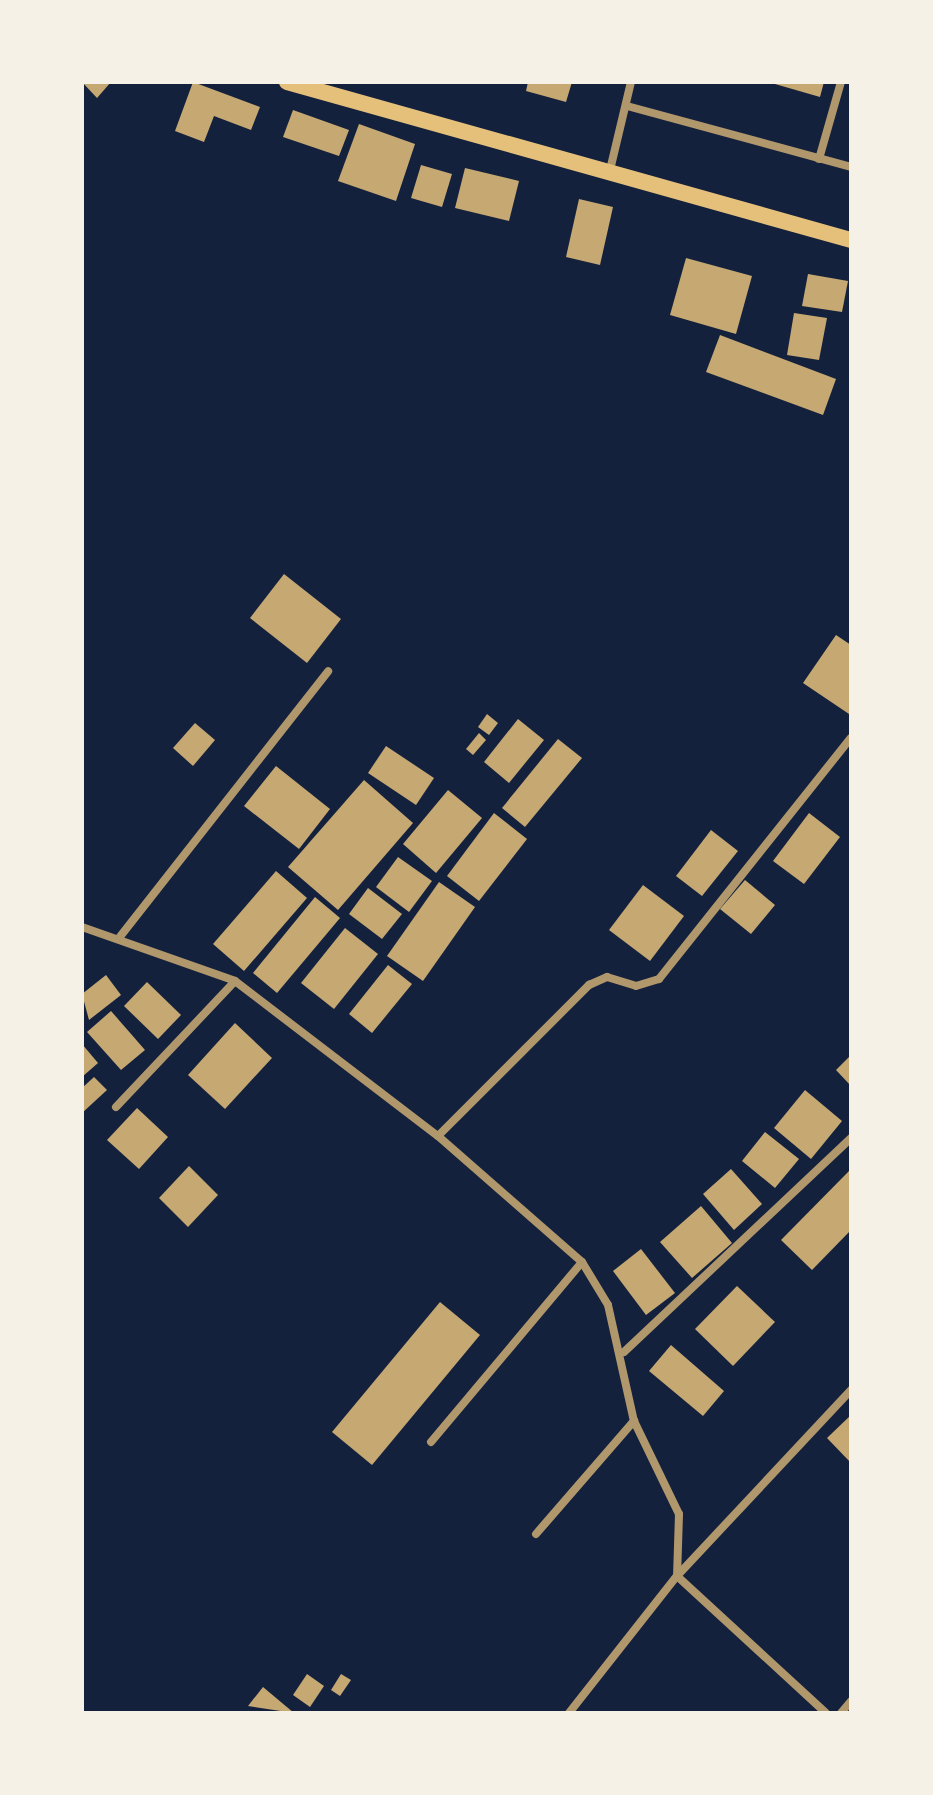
<!DOCTYPE html>
<html>
<head>
<meta charset="utf-8">
<style>
  body { margin:0 }
  #map { position:relative; width:933px; height:1795px; overflow:hidden; background:#14213d; font-family:Figtree,sans-serif }
  div>[style] { position:absolute }
  .building>* { inset:0; background:#c6a872 }
  .minor>* { height:8px; margin:-4px; padding:0 4px; transform-origin:4px; border-radius:4px; background:#b1986c }
  .secondary>* { height:16px; margin:-8px; padding:0 8px; transform-origin:8px; border-radius:8px; background:#e5c07b }
  span { translate:-50% -50%; white-space:nowrap; text-align:center; line-height:1.15; -webkit-text-stroke:7px #f6f1e7; paint-order:stroke }
  .frame { position:absolute; inset:0; border:84px solid #f6f1e7; pointer-events:none }
</style>
</head>
<body>
<div id="map">
  <div class="building">
    <i style="clip-path:polygon(82px 82px,111px 82px,97px 98px)"></i>
    <i style="clip-path:polygon(193px 82px,260px 107px,251px 130px,214px 116px,204px 142px,175px 131px)"></i>
    <i style="clip-path:polygon(528px 82px,572px 82px,566px 102px,526px 91px)"></i>
    <i style="clip-path:polygon(768px 82px,824px 82px,820px 97px)"></i>
    <i style="clip-path:polygon(293px 110px,349px 130px,339px 156px,283px 137px)"></i>
    <i style="clip-path:polygon(359px 124px,415px 144px,396px 201px,338px 181px)"></i>
    <i style="clip-path:polygon(421px 165px,452px 174px,442px 207px,411px 198px)"></i>
    <i style="clip-path:polygon(465px 168px,519px 181px,509px 221px,455px 208px)"></i>
    <i style="clip-path:polygon(579px 199px,613px 207px,600px 265px,566px 257px)"></i>
    <i style="clip-path:polygon(686px 258px,752px 276px,736px 334px,670px 315px)"></i>
    <i style="clip-path:polygon(808px 274px,848px 281px,842px 312px,802px 306px)"></i>
    <i style="clip-path:polygon(794px 313px,827px 318px,819px 360px,787px 355px)"></i>
    <i style="clip-path:polygon(720px 335px,836px 379px,823px 415px,706px 372px)"></i>
    <i style="clip-path:polygon(284px 574px,341px 619px,307px 663px,250px 618px)"></i>
    <i style="clip-path:polygon(836px 635px,851px 645px,849px 714px,803px 683px)"></i>
    <i style="clip-path:polygon(487px 714px,498px 723px,489px 735px,478px 727px)"></i>
    <i style="clip-path:polygon(518px 719px,544px 740px,509px 783px,484px 762px)"></i>
    <i style="clip-path:polygon(195px 723px,215px 740px,193px 766px,173px 748px)"></i>
    <i style="clip-path:polygon(479px 733px,486px 740px,473px 755px,466px 749px)"></i>
    <i style="clip-path:polygon(558px 739px,582px 758px,525px 827px,502px 808px)"></i>
    <i style="clip-path:polygon(386px 746px,434px 778px,416px 805px,368px 773px)"></i>
    <i style="clip-path:polygon(276px 766px,330px 809px,299px 849px,244px 806px)"></i>
    <i style="clip-path:polygon(364px 780px,413px 823px,338px 910px,288px 867px)"></i>
    <i style="clip-path:polygon(448px 790px,482px 818px,436px 873px,403px 844px)"></i>
    <i style="clip-path:polygon(494px 813px,527px 839px,479px 901px,447px 876px)"></i>
    <i style="clip-path:polygon(809px 813px,840px 837px,804px 884px,773px 861px)"></i>
    <i style="clip-path:polygon(711px 830px,738px 851px,702px 896px,676px 876px)"></i>
    <i style="clip-path:polygon(398px 857px,432px 881px,409px 912px,376px 887px)"></i>
    <i style="clip-path:polygon(276px 871px,307px 898px,244px 971px,213px 944px)"></i>
    <i style="clip-path:polygon(745px 880px,775px 905px,751px 934px,720px 909px)"></i>
    <i style="clip-path:polygon(439px 882px,475px 907px,423px 981px,387px 956px)"></i>
    <i style="clip-path:polygon(643px 885px,684px 916px,650px 961px,609px 930px)"></i>
    <i style="clip-path:polygon(368px 888px,402px 914px,382px 939px,349px 914px)"></i>
    <i style="clip-path:polygon(315px 897px,340px 918px,277px 993px,253px 973px)"></i>
    <i style="clip-path:polygon(345px 928px,378px 954px,334px 1009px,301px 983px)"></i>
    <i style="clip-path:polygon(388px 965px,412px 984px,372px 1033px,349px 1014px)"></i>
    <i style="clip-path:polygon(106px 975px,121px 995px,89px 1020px,82px 994px)"></i>
    <i style="clip-path:polygon(147px 982px,181px 1015px,158px 1039px,124px 1006px)"></i>
    <i style="clip-path:polygon(111px 1011px,145px 1050px,121px 1070px,87px 1032px)"></i>
    <i style="clip-path:polygon(235px 1023px,272px 1058px,225px 1109px,188px 1075px)"></i>
    <i style="clip-path:polygon(82px 1044px,98px 1063px,82px 1077px)"></i>
    <i style="clip-path:polygon(851px 1055px,851px 1086px,836px 1070px)"></i>
    <i style="clip-path:polygon(94px 1077px,107px 1090px,82px 1113px,82px 1088px)"></i>
    <i style="clip-path:polygon(805px 1090px,842px 1121px,811px 1159px,774px 1128px)"></i>
    <i style="clip-path:polygon(137px 1108px,168px 1137px,139px 1169px,107px 1140px)"></i>
    <i style="clip-path:polygon(765px 1132px,799px 1159px,775px 1188px,742px 1161px)"></i>
    <i style="clip-path:polygon(189px 1166px,218px 1195px,188px 1227px,159px 1198px)"></i>
    <i style="clip-path:polygon(731px 1169px,762px 1204px,734px 1230px,703px 1194px)"></i>
    <i style="clip-path:polygon(851px 1169px,851px 1230px,812px 1270px,781px 1240px)"></i>
    <i style="clip-path:polygon(701px 1206px,732px 1243px,692px 1278px,660px 1242px)"></i>
    <i style="clip-path:polygon(641px 1249px,675px 1293px,646px 1315px,613px 1271px)"></i>
    <i style="clip-path:polygon(737px 1286px,775px 1322px,733px 1366px,695px 1329px)"></i>
    <i style="clip-path:polygon(440px 1302px,480px 1335px,372px 1465px,332px 1432px)"></i>
    <i style="clip-path:polygon(671px 1345px,724px 1391px,703px 1416px,649px 1371px)"></i>
    <i style="clip-path:polygon(851px 1415px,851px 1463px,827px 1438px)"></i>
    <i style="clip-path:polygon(307px 1674px,324px 1686px,310px 1707px,293px 1695px)"></i>
    <i style="clip-path:polygon(341px 1674px,351px 1680px,340px 1696px,331px 1690px)"></i>
    <i style="clip-path:polygon(263px 1687px,294px 1713px,248px 1706px)"></i>
  </div>
  <div class="minor">
    <i style="left:627px;top:106px;width:232px;rotate:15.2deg"></i>
    <i style="left:819px;top:159px;width:80px;rotate:-74.1deg"></i>
    <i style="left:610px;top:170px;width:90px;rotate:-76.6deg"></i>
    <i style="left:82px;top:927px;width:162px;rotate:19.4deg"></i>
    <i style="left:235px;top:981px;width:255px;rotate:37.4deg"></i>
    <i style="left:438px;top:1136px;width:191px;rotate:41.2deg"></i>
    <i style="left:582px;top:1262px;width:50px;rotate:58.8deg"></i>
    <i style="left:608px;top:1305px;width:119px;rotate:77.4deg"></i>
    <i style="left:634px;top:1421px;width:103px;rotate:64.2deg"></i>
    <i style="left:679px;top:1514px;width:62px;rotate:91.8deg"></i>
    <i style="left:119px;top:938px;width:339px;rotate:-51.9deg"></i>
    <i style="left:116px;top:1107px;width:173px;rotate:-46.6deg"></i>
    <i style="left:438px;top:1136px;width:214px;rotate:-45deg"></i>
    <i style="left:589px;top:985px;width:20px;rotate:-24deg"></i>
    <i style="left:607px;top:977px;width:30px;rotate:17deg"></i>
    <i style="left:636px;top:986px;width:24px;rotate:-17deg"></i>
    <i style="left:659px;top:979px;width:308px;rotate:-51.5deg"></i>
    <i style="left:624px;top:1352px;width:312px;rotate:-43.3deg"></i>
    <i style="left:431px;top:1442px;width:235px;rotate:-50deg"></i>
    <i style="left:536px;top:1534px;width:150px;rotate:-49.1deg"></i>
    <i style="left:677px;top:1576px;width:202px;rotate:42.6deg"></i>
    <i style="left:569px;top:1713px;width:174px;rotate:-51.8deg"></i>
    <i style="left:677px;top:1576px;width:255px;rotate:-46.9deg"></i>
    <i style="left:841px;top:1713px;width:16px;rotate:-50deg"></i>
  </div>
  <div class="secondary">
    <i style="left:287px;top:82px;width:586px;rotate:15.65deg"></i>
  </div>
  <div class="frame"></div>
</div>
</body>
</html>
